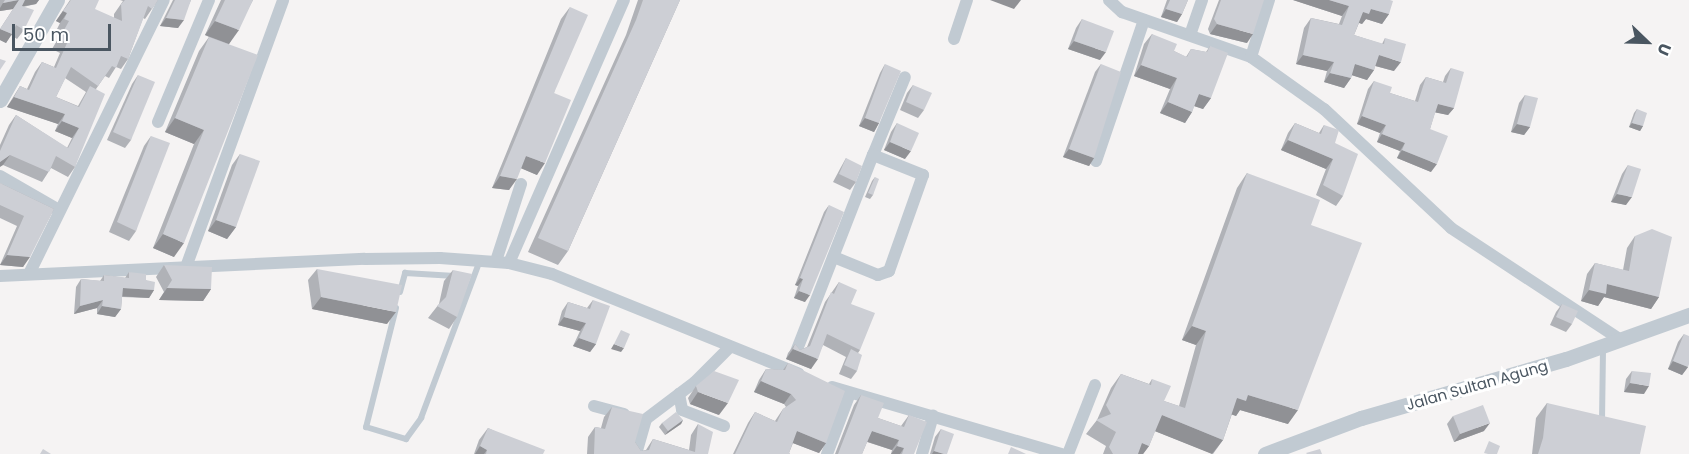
<!DOCTYPE html>
<html>
<head>
<meta charset="utf-8">
<style>
  body { margin:0 }
  #map { position:relative; width:1689px; height:454px; overflow:hidden; background:#f5f3f3; font-family:Poppins,sans-serif }
  div>[style] { position:absolute }
  .service>* { height:6px; margin:-3px; padding:0 3px; transform-origin:3px; border-radius:3px; background:#c1cad2 }
  .minor>* { height:12px; margin:-6px; padding:0 6px; transform-origin:6px; border-radius:6px; background:#c1cad2 }
  .tertiary>* { height:15px; margin:-7.5px; padding:0 7.5px; transform-origin:7.5px; border-radius:7.5px; background:#c1cad2 }
  .wall>* { inset:0; background:#b0b2b7 }
  .shaded-wall>* { inset:0; background:#909195 }
  .building>* { inset:0; background:#cdcfd5 }
  span { translate:-50% -50%; white-space:nowrap; text-align:center; line-height:1.15; -webkit-text-stroke:6px #fff; paint-order:stroke }
  .street-label { font-size:15px; color:#4a5661 }
  .north { position:absolute; left:1617px; top:12px; width:60px; height:60px; -webkit-text-stroke:4px #fff; paint-order:stroke; rotate:113deg; font-size:16px; font-weight:700; line-height:24px; text-align:center; color:#4a5661 }
  .north::after { content:''; display:block; margin:auto; width:21px; height:27px; background:#4a5661; clip-path:polygon(50% 0,100% 100%,50% 72%,0 100%) }
  .scale { position:absolute; left:12px; top:24px; width:99px; height:27px; box-sizing:border-box; border:3px solid #4a5661; border-top:0; padding-left:8px; font-size:18px; line-height:21px; white-space:nowrap; color:#4a5661; -webkit-text-stroke:4px #fff; paint-order:stroke }
</style>
</head>
<body>
<div id="map">
  <div class="service">
    <i style="left:400px;top:292px;width:20px;rotate:-75deg"></i>
    <i style="left:405px;top:273px;width:50px;rotate:3.4deg"></i>
    <i style="left:396px;top:308px;width:123px;rotate:104.1deg"></i>
    <i style="left:366px;top:427px;width:42px;rotate:16.7deg"></i>
    <i style="left:406px;top:439px;width:26px;rotate:-54deg"></i>
    <i style="left:421px;top:418px;width:169px;rotate:-69.5deg"></i>
    <i style="left:1602px;top:421px;width:74px;rotate:-89.2deg"></i>
  </div>
  <div class="minor">
    <i style="left:1109px;top:0;width:18px;rotate:43deg"></i>
    <i style="left:1122px;top:12px;width:137px;rotate:19.2deg"></i>
    <i style="left:1251px;top:57px;width:90px;rotate:35.5deg"></i>
    <i style="left:1324px;top:109px;width:174px;rotate:43.1deg"></i>
    <i style="left:1451px;top:228px;width:204px;rotate:33.4deg"></i>
    <i style="left:1190px;top:35px;width:37px;rotate:-71deg"></i>
    <i style="left:954px;top:39px;width:41px;rotate:-71.6deg"></i>
    <i style="left:1251px;top:57px;width:60px;rotate:-72.5deg"></i>
    <i style="left:158px;top:122px;width:132px;rotate:-67.3deg"></i>
    <i style="left:873px;top:155px;width:84px;rotate:-67.7deg"></i>
    <i style="left:1096px;top:161px;width:149px;rotate:-71.2deg"></i>
    <i style="left:0;top:176px;width:68px;rotate:30deg"></i>
    <i style="left:496px;top:261px;width:81px;rotate:-72deg"></i>
    <i style="left:509px;top:263px;width:287px;rotate:-66.4deg"></i>
    <i style="left:186px;top:267px;width:284px;rotate:-70deg"></i>
    <i style="left:29px;top:274px;width:305px;rotate:-63.8deg"></i>
    <i style="left:0;top:276px;width:365px;rotate:-2.7deg"></i>
    <i style="left:365px;top:259px;width:75px;rotate:-0.8deg"></i>
    <i style="left:440px;top:258px;width:69px;rotate:4.1deg"></i>
    <i style="left:509px;top:263px;width:44px;rotate:14.3deg"></i>
    <i style="left:552px;top:274px;width:266px;rotate:22deg"></i>
    <i style="left:796px;top:352px;width:212px;rotate:-68.7deg"></i>
    <i style="left:873px;top:155px;width:54px;rotate:21.8deg"></i>
    <i style="left:923px;top:175px;width:102px;rotate:109.5deg"></i>
    <i style="left:889px;top:271px;width:12px;rotate:160deg"></i>
    <i style="left:878px;top:275px;width:48px;rotate:-157.8deg"></i>
    <i style="left:832px;top:387px;width:239px;rotate:16.3deg"></i>
    <i style="left:679px;top:394px;width:16px;rotate:79deg"></i>
    <i style="left:682px;top:410px;width:45px;rotate:20.9deg"></i>
    <i style="left:594px;top:406px;width:31px;rotate:15deg"></i>
    <i style="left:636px;top:454px;width:36px;rotate:-74deg"></i>
    <i style="left:646px;top:419px;width:61px;rotate:-37.1deg"></i>
    <i style="left:695px;top:382px;width:49px;rotate:-45deg"></i>
    <i style="left:827px;top:454px;width:65px;rotate:-69.3deg"></i>
    <i style="left:922px;top:454px;width:40px;rotate:-74deg"></i>
    <i style="left:1068px;top:454px;width:74px;rotate:-68.6deg"></i>
  </div>
  <div class="tertiary">
    <i style="left:0;top:100px;width:115px;rotate:-60.3deg"></i>
    <i style="left:1265px;top:454px;width:103px;rotate:-20.6deg"></i>
    <i style="left:1361px;top:418px;width:213px;rotate:-16.1deg"></i>
    <i style="left:1566px;top:359px;width:131px;rotate:-19.7deg"></i>
  </div>
  <div class="wall">
    <i style="clip-path:polygon(0 0,39px 0,36px 4px,23px 7px,24px 30px,17px 39px,11px 35px,6px 43px,0 40px,0 29px,13px 9px,0 11px)"></i>
    <i style="clip-path:polygon(evenodd,70px 0,114px 18px,114px 14px,123px 1px,120px 0,158px 0,145px 19px,143px 18px,128px 59px,121px 69px,116px 67px,109px 78px,105px 76px,96px 89px,75px 167px,68px 177px,51px 168px,42px 182px,3px 165px,0 166px,0 176px,0 145px,9px 125px,16px 115px,67px 148px,72px 138px,55px 131px,58px 124px,7px 107px,20px 86px,27px 89px,35px 72px,42px 62px,54px 67px,60px 53px,52px 49px,62px 32px,57px 29px,60px 23px,56px 21px,70px 0,65px 78px,86px 92px,78px 106px,56px 97px,65px 78px)"></i>
    <i style="clip-path:polygon(173px 0,191px 0,178px 28px,160px 26px)"></i>
    <i style="clip-path:polygon(221px 0,253px 0,229px 44px,174px 257px,153px 248px,194px 144px,165px 132px,199px 51px,209px 37px,205px 35px)"></i>
    <i style="clip-path:polygon(638px 0,680px 0,568px 251px,558px 265px,528px 252px,626px 35px)"></i>
    <i style="clip-path:polygon(1167px 0,1188px 0,1182px 14px,1177px 22px,1161px 17px)"></i>
    <i style="clip-path:polygon(1219px 0,1221px 0,1247px 43px,1210px 34px,1208px 29px)"></i>
    <i style="clip-path:polygon(1293px 0,1390px 0,1389px 14px,1382px 24px,1366px 19px,1362px 24px,1359px 23px,1354px 35px,1382px 44px,1385px 38px,1394px 71px,1375px 66px,1374px 70px,1367px 80px,1352px 75px,1351px 78px,1344px 88px,1324px 82px,1327px 71px,1296px 64px,1304px 28px,1311px 18px,1339px 24px,1342px 16px)"></i>
    <i style="clip-path:polygon(570px 7px,554px 93px,537px 175px,521px 168px,509px 190px,492px 188px,561px 19px)"></i>
    <i style="clip-path:polygon(1082px 19px,1100px 60px,1068px 49px,1076px 28px)"></i>
    <i style="clip-path:polygon(1152px 34px,1174px 51px,1186px 57px,1191px 49px,1206px 52px,1210px 46px,1211px 98px,1203px 109px,1194px 106px,1192px 112px,1185px 123px,1160px 113px,1170px 89px,1134px 76px,1144px 44px)"></i>
    <i style="clip-path:polygon(885px 64px,879px 123px,874px 132px,859px 126px,880px 73px)"></i>
    <i style="clip-path:polygon(1101px 64px,1094px 158px,1089px 166px,1063px 157px,1095px 72px)"></i>
    <i style="clip-path:polygon(1451px 68px,1454px 108px,1448px 115px,1435px 112px,1430px 129px,1431px 172px,1397px 158px,1400px 151px,1377px 142px,1380px 133px,1357px 124px,1368px 89px,1374px 81px,1390px 93px,1415px 101px,1420px 85px,1426px 77px,1443px 82px,1445px 76px)"></i>
    <i style="clip-path:polygon(138px 75px,131px 140px,125px 148px,107px 140px,132px 84px)"></i>
    <i style="clip-path:polygon(913px 85px,924px 110px,918px 118px,900px 110px,907px 93px)"></i>
    <i style="clip-path:polygon(1525px 95px,1530px 127px,1524px 135px,1511px 132px,1519px 103px)"></i>
    <i style="clip-path:polygon(1637px 109px,1643px 126px,1640px 131px,1629px 127px,1634px 113px)"></i>
    <i style="clip-path:polygon(897px 123px,905px 159px,884px 150px,891px 132px)"></i>
    <i style="clip-path:polygon(1295px 123px,1319px 133px,1324px 125px,1335px 143px,1343px 196px,1336px 206px,1316px 195px,1326px 169px,1281px 150px,1288px 133px)"></i>
    <i style="clip-path:polygon(151px 136px,136px 231px,129px 241px,109px 232px,144px 146px)"></i>
    <i style="clip-path:polygon(240px 154px,236px 227px,227px 239px,208px 231px,232px 165px)"></i>
    <i style="clip-path:polygon(846px 158px,856px 182px,850px 190px,833px 182px,841px 167px)"></i>
    <i style="clip-path:polygon(1628px 165px,1626px 205px,1611px 202px,1622px 174px)"></i>
    <i style="clip-path:polygon(1247px 173px,1311px 225px,1288px 424px,1240px 410px,1236px 416px,1232px 414px,1223px 440px,1213px 454px,1155px 431px,1149px 446px,1143px 454px,1103px 454px,1106px 446px,1086px 434px,1097px 420px,1111px 388px,1121px 374px,1149px 384px,1152px 379px,1164px 401px,1179px 406px,1196px 345px,1182px 340px,1237px 188px)"></i>
    <i style="clip-path:polygon(875px 177px,873px 195px,870px 199px,865px 197px,872px 181px)"></i>
    <i style="clip-path:polygon(0 183px,54px 209px,23px 267px,0 265px,17px 226px,0 218px)"></i>
    <i style="clip-path:polygon(829px 205px,805px 302px,794px 298px,798px 286px,795px 285px,824px 212px)"></i>
    <i style="clip-path:polygon(1635px 236px,1659px 297px,1651px 309px,1604px 297px,1598px 306px,1581px 301px,1587px 274px,1595px 263px,1623px 270px,1627px 248px)"></i>
    <i style="clip-path:polygon(164px 265px,211px 289px,203px 301px,159px 300px,164px 292px,156px 277px)"></i>
    <i style="clip-path:polygon(317px 269px,387px 324px,312px 309px,308px 280px)"></i>
    <i style="clip-path:polygon(453px 270px,457px 317px,449px 329px,428px 318px,439px 304px,444px 281px)"></i>
    <i style="clip-path:polygon(129px 272px,146px 280px,154px 290px,149px 298px,122px 297px,121px 309px,115px 317px,97px 314px,97px 308px,74px 314px,76px 287px,81px 279px,100px 281px,104px 275px,125px 278px)"></i>
    <i style="clip-path:polygon(839px 282px,851px 304px,860px 350px,858px 353px,857px 371px,851px 379px,839px 374px,846px 357px,823px 345px,811px 369px,786px 359px,788px 353px,795px 344px,800px 350px,807px 347px,825px 302px)"></i>
    <i style="clip-path:polygon(593px 300px,596px 344px,590px 352px,573px 346px,580px 331px,558px 325px,562px 311px,568px 302px,587px 308px)"></i>
    <i style="clip-path:polygon(1562px 304px,1572px 324px,1566px 332px,1550px 325px,1556px 312px)"></i>
    <i style="clip-path:polygon(1684px 334px,1688px 367px,1682px 375px,1668px 369px,1678px 342px)"></i>
    <i style="clip-path:polygon(788px 363px,826px 443px,819px 453px,793px 443px,789px 453px,790px 454px,733px 454px,748px 423px,755px 412px,775px 421px,783px 409px,786px 407px,784px 404px,754px 392px,759px 380px,766px 369px,783px 370px)"></i>
    <i style="clip-path:polygon(1632px 371px,1644px 394px,1624px 392px,1626px 379px)"></i>
    <i style="clip-path:polygon(696px 386px,719px 415px,690px 404px,688px 398px)"></i>
    <i style="clip-path:polygon(861px 395px,878px 418px,901px 426px,909px 415px,914px 454px,891px 454px,892px 450px,867px 442px,862px 454px,835px 454px,854px 405px)"></i>
    <i style="clip-path:polygon(1547px 403px,1640px 454px,1532px 454px,1536px 418px)"></i>
    <i style="clip-path:polygon(612px 407px,641px 451px,646px 450px,653px 439px,689px 450px,691px 435px,698px 424px,708px 454px,587px 454px,588px 437px,595px 427px,601px 428px,604px 417px)"></i>
    <i style="clip-path:polygon(1453px 416px,1484px 431px,1454px 442px,1447px 424px)"></i>
    <i style="clip-path:polygon(683px 420px,681px 424px,665px 435px,659px 427px,662px 423px)"></i>
    <i style="clip-path:polygon(488px 428px,543px 454px,474px 454px,479px 440px)"></i>
    <i style="clip-path:polygon(941px 429px,947px 454px,930px 454px,935px 437px)"></i>
  </div>
  <div class="shaded-wall">
    <i style="clip-path:polygon(19px 0,13px 9px,0 11px,0 8px,3px 3px)"></i>
    <i style="clip-path:polygon(24px 0,39px 0,36px 4px,19px 7px)"></i>
    <i style="clip-path:polygon(990px 0,1021px 0,1014px 9px)"></i>
    <i style="clip-path:polygon(1293px 0,1329px 0,1349px 6px,1342px 16px)"></i>
    <i style="clip-path:polygon(1166px 9px,1182px 14px,1177px 22px,1161px 17px)"></i>
    <i style="clip-path:polygon(1371px 9px,1389px 14px,1382px 24px,1366px 19px,1362px 24px,1357px 22px,1363px 12px)"></i>
    <i style="clip-path:polygon(63px 11px,67px 13px,60px 23px,56px 21px)"></i>
    <i style="clip-path:polygon(166px 18px,184px 20px,178px 28px,160px 26px)"></i>
    <i style="clip-path:polygon(215px 21px,239px 30px,229px 44px,205px 35px)"></i>
    <i style="clip-path:polygon(1217px 24px,1253px 34px,1247px 43px,1210px 34px)"></i>
    <i style="clip-path:polygon(0 29px,12px 34px,6px 43px,0 40px)"></i>
    <i style="clip-path:polygon(1074px 41px,1106px 52px,1100px 60px,1068px 49px)"></i>
    <i style="clip-path:polygon(1303px 55px,1334px 62px,1327px 71px,1296px 64px)"></i>
    <i style="clip-path:polygon(1379px 55px,1401px 62px,1394px 71px,1372px 65px)"></i>
    <i style="clip-path:polygon(1355px 64px,1374px 70px,1367px 80px,1348px 74px)"></i>
    <i style="clip-path:polygon(1141px 65px,1177px 78px,1170px 89px,1134px 76px)"></i>
    <i style="clip-path:polygon(1330px 73px,1351px 78px,1344px 88px,1324px 82px)"></i>
    <i style="clip-path:polygon(1199px 94px,1211px 98px,1203px 109px,1191px 105px)"></i>
    <i style="clip-path:polygon(14px 97px,65px 114px,58px 124px,7px 107px)"></i>
    <i style="clip-path:polygon(1168px 102px,1192px 112px,1185px 123px,1160px 113px)"></i>
    <i style="clip-path:polygon(1438px 104px,1454px 108px,1448px 115px,1433px 112px)"></i>
    <i style="clip-path:polygon(1362px 116px,1386px 125px,1380px 133px,1357px 124px)"></i>
    <i style="clip-path:polygon(175px 118px,204px 130px,194px 144px,165px 132px)"></i>
    <i style="clip-path:polygon(865px 118px,879px 123px,874px 132px,859px 126px)"></i>
    <i style="clip-path:polygon(62px 121px,79px 128px,72px 138px,55px 131px)"></i>
    <i style="clip-path:polygon(1632px 123px,1643px 126px,1640px 131px,1629px 127px)"></i>
    <i style="clip-path:polygon(1517px 124px,1530px 127px,1524px 135px,1511px 132px)"></i>
    <i style="clip-path:polygon(1382px 134px,1405px 143px,1400px 151px,1377px 142px)"></i>
    <i style="clip-path:polygon(1288px 140px,1333px 159px,1326px 169px,1281px 150px)"></i>
    <i style="clip-path:polygon(890px 142px,911px 151px,905px 159px,884px 150px)"></i>
    <i style="clip-path:polygon(1069px 149px,1094px 158px,1089px 166px,1063px 157px)"></i>
    <i style="clip-path:polygon(1402px 150px,1437px 164px,1431px 172px,1397px 158px)"></i>
    <i style="clip-path:polygon(10px 155px,3px 165px,0 167px,0 162px)"></i>
    <i style="clip-path:polygon(526px 156px,545px 163px,537px 175px,518px 167px)"></i>
    <i style="clip-path:polygon(500px 176px,517px 179px,509px 190px,492px 188px)"></i>
    <i style="clip-path:polygon(1617px 194px,1632px 197px,1626px 205px,1611px 202px)"></i>
    <i style="clip-path:polygon(216px 220px,236px 227px,227px 239px,208px 231px)"></i>
    <i style="clip-path:polygon(163px 234px,184px 243px,174px 257px,153px 248px)"></i>
    <i style="clip-path:polygon(7px 255px,30px 257px,23px 267px,0 265px)"></i>
    <i style="clip-path:polygon(800px 278px,803px 279px,798px 286px,795px 285px)"></i>
    <i style="clip-path:polygon(1607px 284px,1659px 297px,1651px 309px,1604px 297px,1598px 306px,1581px 301px,1589px 290px)"></i>
    <i style="clip-path:polygon(123px 288px,154px 290px,149px 298px,117px 296px)"></i>
    <i style="clip-path:polygon(167px 288px,211px 289px,203px 301px,159px 300px)"></i>
    <i style="clip-path:polygon(799px 291px,810px 295px,805px 302px,794px 298px)"></i>
    <i style="clip-path:polygon(321px 297px,396px 312px,387px 324px,312px 309px)"></i>
    <i style="clip-path:polygon(103px 300px,97px 308px,74px 314px,80px 306px)"></i>
    <i style="clip-path:polygon(102px 306px,121px 309px,115px 317px,97px 314px)"></i>
    <i style="clip-path:polygon(564px 317px,586px 323px,580px 331px,558px 325px)"></i>
    <i style="clip-path:polygon(1192px 326px,1206px 331px,1196px 345px,1182px 340px)"></i>
    <i style="clip-path:polygon(579px 338px,596px 344px,590px 352px,573px 346px)"></i>
    <i style="clip-path:polygon(614px 344px,624px 348px,621px 352px,611px 349px)"></i>
    <i style="clip-path:polygon(793px 349px,818px 359px,811px 369px,786px 359px)"></i>
    <i style="clip-path:polygon(1673px 361px,1688px 367px,1682px 375px,1668px 369px)"></i>
    <i style="clip-path:polygon(761px 381px,791px 394px,784px 404px,754px 392px)"></i>
    <i style="clip-path:polygon(1630px 383px,1649px 386px,1644px 394px,1624px 392px)"></i>
    <i style="clip-path:polygon(698px 392px,728px 403px,719px 415px,690px 404px)"></i>
    <i style="clip-path:polygon(1248px 395px,1298px 410px,1288px 424px,1240px 410px,1236px 416px,1227px 413px,1237px 398px)"></i>
    <i style="clip-path:polygon(1162px 415px,1223px 440px,1212px 454px,1152px 430px)"></i>
    <i style="clip-path:polygon(683px 420px,681px 424px,665px 435px,668px 431px)"></i>
    <i style="clip-path:polygon(1490px 423px,1484px 431px,1454px 442px,1460px 434px)"></i>
    <i style="clip-path:polygon(797px 431px,826px 443px,819px 453px,790px 442px)"></i>
    <i style="clip-path:polygon(872px 431px,899px 440px,892px 450px,865px 441px)"></i>
    <i style="clip-path:polygon(1142px 443px,1149px 446px,1143px 454px,1115px 454px)"></i>
    <i style="clip-path:polygon(480px 446px,487px 450px,484px 454px,475px 454px)"></i>
    <i style="clip-path:polygon(897px 446px,904px 448px,900px 454px,891px 454px)"></i>
    <i style="clip-path:polygon(934px 451px,944px 454px,932px 454px)"></i>
  </div>
  <div class="building">
    <i style="clip-path:polygon(5px 0,18px 0,3px 3px)"></i>
    <i style="clip-path:polygon(19px 0,25px 0,22px 6px,34px 10px,24px 30px,16px 25px,12px 34px,0 29px)"></i>
    <i style="clip-path:polygon(71px 0,99px 0,95px 9px,122px 21px,121px 4px,125px 0,158px 0,152px 9px,148px 6px,128px 59px,121px 56px,116px 68px,112px 66px,98px 86px,71px 67px,56px 97px,79px 107px,90px 86px,105px 94px,75px 167px,56px 156px,49px 172px,10px 155px,0 162px,0 151px,16px 115px,68px 148px,79px 128px,62px 121px,65px 114px,14px 97px,20px 86px,29px 90px,42px 62px,56px 68px,67px 43px,59px 39px,69px 21px,64px 19px,67px 13px,63px 11px)"></i>
    <i style="clip-path:polygon(175px 0,191px 0,184px 20px,166px 18px)"></i>
    <i style="clip-path:polygon(225px 0,253px 0,239px 30px,215px 21px)"></i>
    <i style="clip-path:polygon(643px 0,680px 0,568px 251px,538px 238px,636px 20px)"></i>
    <i style="clip-path:polygon(1170px 0,1188px 0,1182px 14px,1166px 9px)"></i>
    <i style="clip-path:polygon(1221px 0,1264px 0,1253px 34px,1217px 24px,1214px 19px)"></i>
    <i style="clip-path:polygon(1329px 0,1390px 0,1393px 1px,1389px 14px,1371px 9px,1369px 14px,1363px 12px,1354px 35px,1384px 44px,1385px 38px,1406px 44px,1401px 62px,1379px 55px,1374px 70px,1355px 64px,1351px 78px,1330px 73px,1334px 62px,1303px 55px,1311px 18px,1342px 25px,1349px 6px)"></i>
    <i style="clip-path:polygon(570px 7px,588px 15px,554px 93px,571px 100px,545px 163px,526px 156px,517px 179px,500px 176px)"></i>
    <i style="clip-path:polygon(1082px 19px,1114px 31px,1106px 52px,1074px 41px)"></i>
    <i style="clip-path:polygon(1152px 34px,1177px 44px,1174px 51px,1187px 57px,1191px 49px,1207px 52px,1210px 46px,1228px 53px,1211px 98px,1199px 94px,1192px 112px,1168px 102px,1177px 78px,1141px 65px)"></i>
    <i style="clip-path:polygon(209px 37px,258px 55px,184px 243px,163px 234px,204px 130px,175px 118px)"></i>
    <i style="clip-path:polygon(0 59px,6px 61px,0 70px)"></i>
    <i style="clip-path:polygon(885px 64px,901px 71px,879px 123px,865px 118px)"></i>
    <i style="clip-path:polygon(1101px 64px,1121px 72px,1094px 158px,1069px 149px)"></i>
    <i style="clip-path:polygon(1451px 68px,1464px 72px,1454px 108px,1438px 104px,1430px 129px,1448px 136px,1437px 164px,1402px 150px,1405px 143px,1382px 134px,1386px 125px,1362px 116px,1374px 81px,1392px 87px,1390px 93px,1418px 102px,1426px 77px,1446px 83px)"></i>
    <i style="clip-path:polygon(138px 75px,155px 82px,131px 140px,113px 132px)"></i>
    <i style="clip-path:polygon(913px 85px,932px 93px,924px 110px,906px 102px)"></i>
    <i style="clip-path:polygon(1525px 95px,1538px 98px,1530px 127px,1517px 124px)"></i>
    <i style="clip-path:polygon(1637px 109px,1647px 113px,1643px 126px,1632px 123px)"></i>
    <i style="clip-path:polygon(897px 123px,919px 133px,911px 151px,890px 142px)"></i>
    <i style="clip-path:polygon(1295px 123px,1321px 134px,1324px 125px,1339px 130px,1335px 143px,1358px 154px,1343px 196px,1323px 185px,1333px 159px,1288px 140px)"></i>
    <i style="clip-path:polygon(151px 136px,170px 143px,136px 231px,117px 222px)"></i>
    <i style="clip-path:polygon(240px 154px,260px 161px,236px 227px,216px 220px)"></i>
    <i style="clip-path:polygon(846px 158px,862px 166px,856px 182px,839px 174px)"></i>
    <i style="clip-path:polygon(1628px 165px,1641px 169px,1632px 197px,1617px 194px)"></i>
    <i style="clip-path:polygon(1247px 173px,1320px 200px,1311px 225px,1362px 243px,1298px 410px,1248px 395px,1246px 401px,1237px 398px,1223px 440px,1162px 415px,1149px 446px,1142px 443px,1138px 454px,1113px 454px,1109px 447px,1116px 432px,1096px 420px,1111px 414px,1106px 405px,1121px 374px,1151px 385px,1152px 379px,1171px 386px,1164px 401px,1185px 408px,1206px 331px,1192px 326px)"></i>
    <i style="clip-path:polygon(875px 177px,879px 179px,873px 195px,868px 193px)"></i>
    <i style="clip-path:polygon(0 183px,54px 209px,30px 257px,7px 255px,24px 216px,0 205px)"></i>
    <i style="clip-path:polygon(829px 205px,844px 212px,810px 295px,799px 291px,803px 279px,800px 278px)"></i>
    <i style="clip-path:polygon(1652px 229px,1672px 237px,1659px 297px,1607px 284px,1606px 294px,1589px 290px,1595px 263px,1629px 271px,1635px 236px)"></i>
    <i style="clip-path:polygon(164px 265px,212px 267px,211px 289px,167px 288px,172px 280px)"></i>
    <i style="clip-path:polygon(317px 269px,402px 285px,396px 312px,321px 297px)"></i>
    <i style="clip-path:polygon(453px 270px,472px 274px,457px 317px,437px 306px,446px 297px)"></i>
    <i style="clip-path:polygon(129px 272px,146px 274px,146px 280px,155px 282px,154px 290px,123px 288px,121px 309px,102px 306px,103px 300px,80px 306px,81px 279px,104px 281px,104px 275px,129px 278px)"></i>
    <i style="clip-path:polygon(839px 282px,857px 290px,851px 304px,875px 313px,860px 350px,827px 334px,818px 359px,793px 349px,795px 344px,800px 350px,810px 346px,831px 292px,834px 294px)"></i>
    <i style="clip-path:polygon(593px 300px,610px 306px,596px 344px,579px 338px,586px 323px,564px 317px,568px 302px,590px 309px)"></i>
    <i style="clip-path:polygon(1562px 304px,1578px 311px,1572px 324px,1556px 317px)"></i>
    <i style="clip-path:polygon(621px 330px,630px 334px,624px 348px,614px 344px)"></i>
    <i style="clip-path:polygon(1684px 334px,1689px 336px,1689px 364px,1688px 367px,1673px 361px)"></i>
    <i style="clip-path:polygon(851px 349px,862px 355px,857px 371px,844px 365px)"></i>
    <i style="clip-path:polygon(788px 363px,845px 391px,826px 443px,797px 431px,789px 453px,790px 454px,735px 454px,755px 412px,777px 422px,783px 409px,796px 400px,791px 394px,761px 381px,766px 369px,785px 370px)"></i>
    <i style="clip-path:polygon(714px 371px,739px 380px,728px 403px,698px 392px,696px 386px)"></i>
    <i style="clip-path:polygon(1632px 371px,1651px 373px,1649px 386px,1630px 383px)"></i>
    <i style="clip-path:polygon(861px 395px,884px 403px,878px 418px,904px 427px,909px 415px,927px 422px,914px 454px,902px 454px,904px 448px,897px 446px,899px 440px,872px 431px,862px 454px,838px 454px)"></i>
    <i style="clip-path:polygon(1547px 403px,1646px 426px,1640px 454px,1538px 454px,1543px 438px)"></i>
    <i style="clip-path:polygon(1483px 405px,1490px 423px,1460px 434px,1453px 416px)"></i>
    <i style="clip-path:polygon(612px 407px,643px 414px,635px 442px,641px 451px,649px 450px,653px 439px,695px 452px,698px 424px,713px 432px,708px 454px,594px 454px,595px 427px,605px 429px)"></i>
    <i style="clip-path:polygon(676px 412px,683px 420px,668px 431px,662px 423px)"></i>
    <i style="clip-path:polygon(488px 428px,545px 450px,543px 454px,486px 454px,487px 450px,480px 446px)"></i>
    <i style="clip-path:polygon(941px 429px,954px 434px,947px 454px,944px 454px,934px 451px)"></i>
    <i style="clip-path:polygon(1489px 441px,1500px 446px,1497px 454px,1488px 454px,1484px 453px)"></i>
    <i style="clip-path:polygon(1011px 447px,1026px 454px,1008px 454px)"></i>
    <i style="clip-path:polygon(43px 449px,51px 454px,40px 454px)"></i>
    <i style="clip-path:polygon(1320px 449px,1322px 454px,1307px 454px,1306px 453px)"></i>
  </div>
  <div class="street-label">
    <span style="left:1477px;top:385px;rotate:-16deg">Jalan Sultan Agung</span>
  </div>
  <div class="north">U</div>
  <div class="scale">50 m</div>
</div>
</body>
</html>
